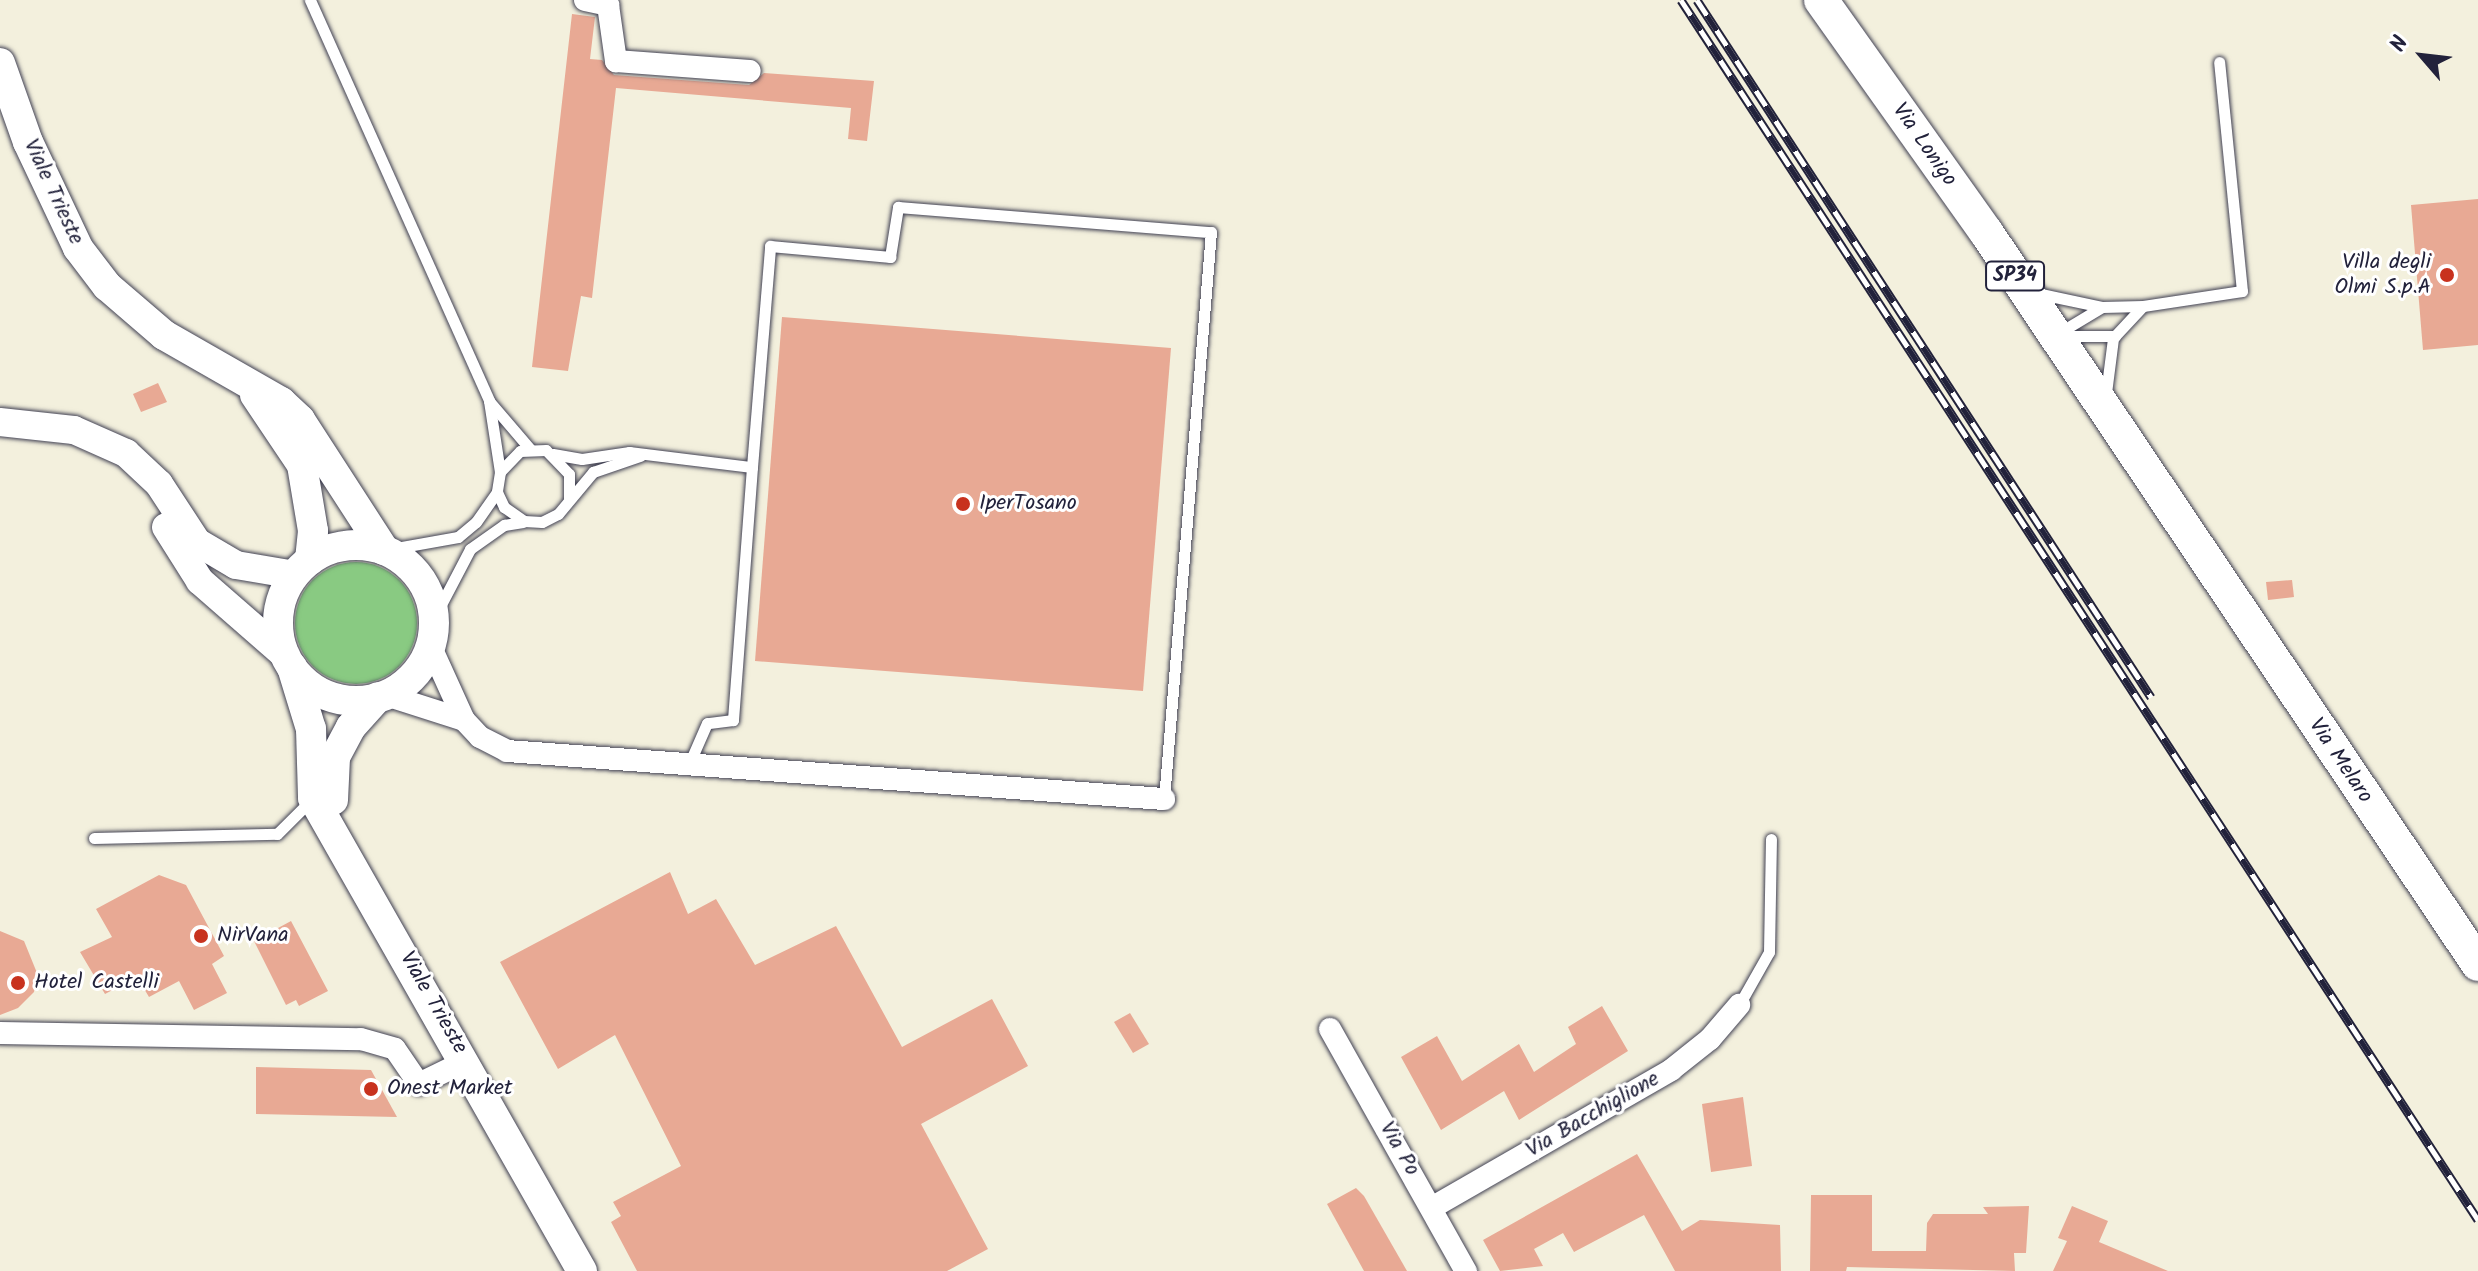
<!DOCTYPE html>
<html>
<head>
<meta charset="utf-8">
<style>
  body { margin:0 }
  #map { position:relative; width:2478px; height:1271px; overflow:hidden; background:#f3f0dd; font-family:Kalam,sans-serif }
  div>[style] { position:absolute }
  .green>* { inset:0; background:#89ca82 }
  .round { border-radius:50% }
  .building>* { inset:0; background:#e8a994 }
  .roads { filter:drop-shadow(0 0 2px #414153) drop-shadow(0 0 2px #414153) }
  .service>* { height:11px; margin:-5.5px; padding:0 5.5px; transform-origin:5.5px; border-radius:5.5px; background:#fff }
  .minor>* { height:22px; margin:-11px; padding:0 11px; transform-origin:11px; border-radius:11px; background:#fff }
  .tertiary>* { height:28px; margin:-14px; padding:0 14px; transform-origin:14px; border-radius:14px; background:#fff }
  .secondary>* { height:30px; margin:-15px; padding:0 15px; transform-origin:15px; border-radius:15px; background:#fff }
  .secondary>.ring { margin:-15px; padding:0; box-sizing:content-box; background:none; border:30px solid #fff; border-radius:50% }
  .primary>* { height:34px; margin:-17px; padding:0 17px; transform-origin:17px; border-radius:17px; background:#fff }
  .rail>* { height:9px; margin-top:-4.5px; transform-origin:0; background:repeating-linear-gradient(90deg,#fff 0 18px,#22223b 0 36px); box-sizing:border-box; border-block:2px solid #22223b }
  .dots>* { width:22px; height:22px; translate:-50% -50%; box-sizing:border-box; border:4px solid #fff; border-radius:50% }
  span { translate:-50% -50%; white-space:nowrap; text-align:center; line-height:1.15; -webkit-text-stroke:6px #fff; paint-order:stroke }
  .shield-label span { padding:2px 6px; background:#fff; border:2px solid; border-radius:6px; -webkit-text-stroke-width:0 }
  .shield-label { font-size:20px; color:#22223b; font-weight:700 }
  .street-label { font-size:22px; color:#22223b }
  .poi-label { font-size:22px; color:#22223b }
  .right { translate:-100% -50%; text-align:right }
  .left { translate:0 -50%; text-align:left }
  .north { position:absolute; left:2382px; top:16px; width:80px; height:80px; -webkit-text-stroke:6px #fff; paint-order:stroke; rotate:298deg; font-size:22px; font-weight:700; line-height:32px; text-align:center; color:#22223b }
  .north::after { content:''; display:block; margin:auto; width:28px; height:36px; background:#22223b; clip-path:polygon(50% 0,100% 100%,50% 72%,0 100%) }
</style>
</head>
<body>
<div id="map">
  <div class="green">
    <i class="round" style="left:295px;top:562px;width:122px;height:122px"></i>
  </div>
  <div class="building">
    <i style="clip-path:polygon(572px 14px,595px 17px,590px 59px,602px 60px,614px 75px,749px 85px,764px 73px,874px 81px,867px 141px,848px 139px,851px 108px,616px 88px,592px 298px,581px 296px,568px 371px,532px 367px)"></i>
    <i style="clip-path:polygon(2478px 199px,2478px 345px,2423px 350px,2411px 205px)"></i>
    <i style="clip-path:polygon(782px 317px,1171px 348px,1143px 691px,755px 661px)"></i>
    <i style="clip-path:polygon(158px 383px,167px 402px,141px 412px,133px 394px)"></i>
    <i style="clip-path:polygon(2292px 580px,2294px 597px,2268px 600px,2266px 582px)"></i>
    <i style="clip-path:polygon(670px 872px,688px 914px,716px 899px,755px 965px,836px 926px,902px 1047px,992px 999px,1028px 1066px,921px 1124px,988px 1249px,947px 1271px,637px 1271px,611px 1222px,621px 1216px,613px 1202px,681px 1166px,615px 1035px,558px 1069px,500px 962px)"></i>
    <i style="clip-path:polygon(159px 875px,186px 885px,224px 956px,212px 964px,227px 993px,194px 1010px,179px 981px,149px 997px,137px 977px,105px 994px,80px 952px,112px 937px,96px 909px)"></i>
    <i style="clip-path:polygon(291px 921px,328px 991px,299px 1006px,296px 1000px,286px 1005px,254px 941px)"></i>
    <i style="clip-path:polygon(0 931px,24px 941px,37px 973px,34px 992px,18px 1008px,0 1015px)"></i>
    <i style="clip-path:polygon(1602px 1006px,1628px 1051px,1519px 1120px,1504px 1091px,1441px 1130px,1401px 1057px,1437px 1036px,1462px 1081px,1519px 1044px,1534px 1072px,1576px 1044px,1568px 1027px)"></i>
    <i style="clip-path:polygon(1130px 1013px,1149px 1044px,1133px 1053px,1114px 1022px)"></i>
    <i style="clip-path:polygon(256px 1067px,371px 1070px,397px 1117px,256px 1114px)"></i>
    <i style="clip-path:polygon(1743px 1097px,1752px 1166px,1711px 1172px,1702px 1104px)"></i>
    <i style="clip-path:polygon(1637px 1154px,1682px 1231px,1700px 1220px,1780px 1225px,1781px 1271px,1675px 1271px,1644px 1215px,1574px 1252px,1563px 1233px,1534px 1249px,1543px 1266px,1500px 1271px,1483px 1240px)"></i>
    <i style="clip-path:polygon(1356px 1188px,1364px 1196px,1407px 1271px,1364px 1271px,1327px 1204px)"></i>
    <i style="clip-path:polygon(1811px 1195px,1872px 1195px,1872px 1251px,1926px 1251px,1927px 1223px,1933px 1214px,1988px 1214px,1983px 1207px,2029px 1206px,2026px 1253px,2014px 1253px,2015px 1271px,1847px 1267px,1846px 1271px,1810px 1271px)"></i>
    <i style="clip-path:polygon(2072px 1206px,2108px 1221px,2099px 1242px,2168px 1271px,2053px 1271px,2067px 1241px,2058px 1238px)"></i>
  </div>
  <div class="roads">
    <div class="service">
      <i style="left:310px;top:0;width:439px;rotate:65.9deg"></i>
      <i style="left:489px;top:401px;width:72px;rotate:81.2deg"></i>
      <i style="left:2036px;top:293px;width:67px;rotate:12deg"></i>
      <i style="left:2057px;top:334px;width:52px;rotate:-31deg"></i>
      <i style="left:2102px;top:307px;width:41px;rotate:-1.4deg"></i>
      <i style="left:2143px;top:306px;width:100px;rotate:-8.6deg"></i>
      <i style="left:2242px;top:291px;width:230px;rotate:-95.7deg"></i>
      <i style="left:2063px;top:336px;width:52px"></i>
      <i style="left:2106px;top:393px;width:55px;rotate:-82.7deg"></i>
      <i style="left:2113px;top:338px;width:42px;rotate:-46.9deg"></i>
      <i style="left:489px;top:401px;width:63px;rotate:49.5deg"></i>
      <i style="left:553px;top:454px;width:29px;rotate:10deg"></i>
      <i style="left:582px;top:459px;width:48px;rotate:-8.5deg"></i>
      <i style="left:629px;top:452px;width:124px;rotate:7deg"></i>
      <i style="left:752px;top:467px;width:254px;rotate:94.3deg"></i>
      <i style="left:733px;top:720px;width:26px;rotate:173deg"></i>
      <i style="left:707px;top:723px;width:43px;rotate:113.6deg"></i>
      <i style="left:752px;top:467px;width:222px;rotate:-85.3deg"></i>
      <i style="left:770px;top:246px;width:121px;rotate:5.2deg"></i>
      <i style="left:890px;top:257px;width:51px;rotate:-80.9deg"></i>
      <i style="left:898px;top:207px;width:314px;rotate:4.6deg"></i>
      <i style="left:1211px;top:232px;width:569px;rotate:94.74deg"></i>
      <i style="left:569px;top:499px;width:25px;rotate:-90deg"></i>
      <i style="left:569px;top:474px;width:33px;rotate:-134deg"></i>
      <i style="left:546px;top:450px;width:26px;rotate:178deg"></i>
      <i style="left:520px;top:451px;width:29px;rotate:134deg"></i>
      <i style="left:500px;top:472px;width:20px;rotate:99deg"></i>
      <i style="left:497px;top:492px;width:17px;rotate:65deg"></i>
      <i style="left:504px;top:507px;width:24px;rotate:35deg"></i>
      <i style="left:524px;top:521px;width:18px;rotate:3deg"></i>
      <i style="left:542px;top:522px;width:18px;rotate:-27deg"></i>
      <i style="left:558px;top:514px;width:55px;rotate:-50.2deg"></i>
      <i style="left:593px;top:472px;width:50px;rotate:-18.8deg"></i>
      <i style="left:385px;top:550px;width:74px;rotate:-10.1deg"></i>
      <i style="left:458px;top:537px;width:23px;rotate:-40deg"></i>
      <i style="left:476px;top:522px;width:37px;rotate:-55deg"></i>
      <i style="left:434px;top:618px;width:78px;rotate:-62.4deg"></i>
      <i style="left:470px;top:549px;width:42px;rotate:-35.2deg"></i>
      <i style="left:504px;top:525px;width:19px;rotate:-9deg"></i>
      <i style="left:94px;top:838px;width:183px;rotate:-1.3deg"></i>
      <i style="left:277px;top:834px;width:47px;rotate:-45deg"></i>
      <i style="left:1739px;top:1005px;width:61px;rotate:-60.5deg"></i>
      <i style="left:1769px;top:952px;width:113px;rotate:-89deg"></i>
    </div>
    <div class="minor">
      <i style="left:585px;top:0;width:24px;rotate:12deg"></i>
      <i style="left:608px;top:5px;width:57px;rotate:81.9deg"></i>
      <i style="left:616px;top:61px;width:134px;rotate:4.3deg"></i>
      <i style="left:430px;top:645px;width:82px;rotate:65.6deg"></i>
      <i style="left:464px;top:720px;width:23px;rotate:47deg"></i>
      <i style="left:480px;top:737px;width:30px;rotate:27deg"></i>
      <i style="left:507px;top:751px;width:659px;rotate:4.18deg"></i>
      <i style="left:386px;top:695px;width:82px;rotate:17.8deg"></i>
      <i style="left:1330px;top:1029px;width:278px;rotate:60.7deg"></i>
      <i style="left:0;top:1033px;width:361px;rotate:1deg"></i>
      <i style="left:361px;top:1039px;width:35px;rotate:16deg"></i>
      <i style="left:395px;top:1049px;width:42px;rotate:55.6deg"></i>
      <i style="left:419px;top:1084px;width:52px;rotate:-26.1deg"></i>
      <i style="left:1433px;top:1207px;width:275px;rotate:-29.9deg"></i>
      <i style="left:1671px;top:1070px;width:50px;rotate:-38.5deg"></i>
      <i style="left:1710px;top:1039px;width:45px;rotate:-49.5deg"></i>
    </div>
    <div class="tertiary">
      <i style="left:0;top:422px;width:74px;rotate:6.2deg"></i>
      <i style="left:74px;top:430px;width:57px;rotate:23.9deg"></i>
      <i style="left:126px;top:453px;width:45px;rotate:43.2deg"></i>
      <i style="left:159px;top:484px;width:69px;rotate:56.8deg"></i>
      <i style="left:197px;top:542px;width:45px;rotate:30.5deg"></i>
      <i style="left:236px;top:565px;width:60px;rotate:9.6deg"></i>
      <i style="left:166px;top:527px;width:64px;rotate:57.8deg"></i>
      <i style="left:200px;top:581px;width:114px;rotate:41.1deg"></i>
    </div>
    <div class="secondary">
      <i style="left:0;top:63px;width:84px;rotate:70.5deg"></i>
      <i style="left:28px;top:142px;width:117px;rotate:64.7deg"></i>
      <i style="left:78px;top:248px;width:48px;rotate:52.7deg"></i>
      <i style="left:107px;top:286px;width:75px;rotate:40.7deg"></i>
      <i style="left:164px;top:335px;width:135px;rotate:29.8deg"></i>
      <i style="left:281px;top:402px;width:26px;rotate:43deg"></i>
      <i style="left:300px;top:420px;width:155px;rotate:57.1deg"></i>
      <i style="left:255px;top:395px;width:84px;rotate:56.1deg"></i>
      <i style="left:302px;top:465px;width:67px;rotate:80.5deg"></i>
      <i style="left:313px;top:531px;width:29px;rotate:96deg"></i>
      <i class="ring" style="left:278px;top:545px;width:126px;height:126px"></i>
      <i style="left:292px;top:667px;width:65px;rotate:73deg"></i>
      <i style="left:311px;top:729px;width:69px;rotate:88.3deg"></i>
      <i style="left:313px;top:798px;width:544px;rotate:60.37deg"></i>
      <i style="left:333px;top:800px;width:43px;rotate:-87.3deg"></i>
      <i style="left:335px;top:757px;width:34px;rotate:-62deg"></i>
      <i style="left:351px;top:727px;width:40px;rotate:-48deg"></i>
    </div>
    <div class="primary">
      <i style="left:1821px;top:0;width:285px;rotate:54.6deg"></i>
      <i style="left:1986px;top:232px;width:882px;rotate:56.09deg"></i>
    </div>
  </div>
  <div class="rail">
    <i style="left:1681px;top:0;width:1457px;rotate:56.84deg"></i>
    <i style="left:1697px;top:0;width:832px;rotate:56.92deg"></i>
  </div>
  <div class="dots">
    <i style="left:2447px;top:275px;background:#c8321e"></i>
    <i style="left:963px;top:504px;background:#c8321e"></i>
    <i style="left:201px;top:936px;background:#c8321e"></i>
    <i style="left:18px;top:983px;background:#c8321e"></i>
    <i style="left:371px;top:1089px;background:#c8321e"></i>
  </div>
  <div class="shield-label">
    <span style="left:2015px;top:276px">SP34</span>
  </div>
  <div class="street-label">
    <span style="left:1924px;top:145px;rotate:55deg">Via Lonigo</span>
    <span style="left:53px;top:192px;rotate:65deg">Viale Trieste</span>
    <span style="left:2340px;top:761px;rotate:56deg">Via Melaro</span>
    <span style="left:433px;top:1003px;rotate:60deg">Viale Trieste</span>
    <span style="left:1593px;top:1115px;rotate:-30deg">Via Bacchiglione</span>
    <span style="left:1399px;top:1149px;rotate:60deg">Via Po</span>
  </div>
  <div class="poi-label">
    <span class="right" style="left:2431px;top:275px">Villa degli<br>Olmi S.p.A</span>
    <span class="left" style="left:979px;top:504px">IperTosano</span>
    <span class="left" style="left:217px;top:936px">NirVana</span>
    <span class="left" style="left:34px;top:983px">Hotel Castelli</span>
    <span class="left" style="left:387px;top:1089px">Onest Market</span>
  </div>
  <div class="north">N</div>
</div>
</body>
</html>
